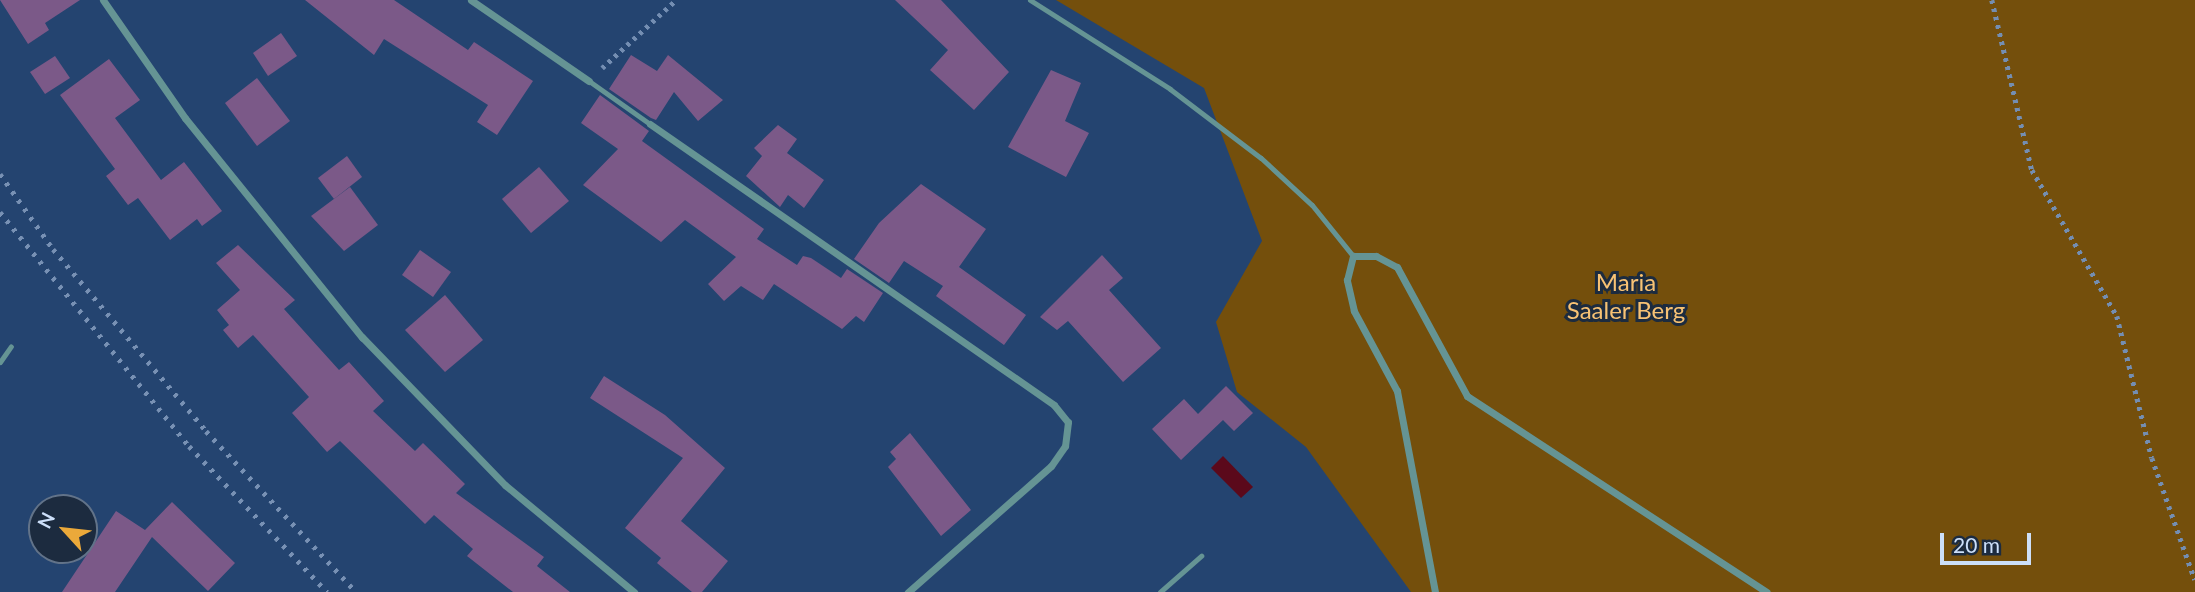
<!DOCTYPE html>
<html>
<head>
<meta charset="utf-8">
<style>
  body { margin:0 }
  #map { position:relative; width:2195px; height:592px; overflow:hidden; background:#244470; font-family:Lato,sans-serif }
  div>[style] { position:absolute }
  .green>* { inset:0; background:#744f0c }
  .water>* { inset:0; background:#5b091b }
  .building>* { inset:0; background:#7b5988 }
  .path>* { height:4.5px; margin-top:-2.25px; transform-origin:0; background:repeating-linear-gradient(90deg,#748eb2 0 3.5px,transparent 0 8.5px) }
  .lane>* { height:5px; margin:-2.5px; padding:0 2.5px; transform-origin:2.5px; border-radius:2.5px; background:#659494 }
  .street>* { height:7px; margin:-3.5px; padding:0 3.5px; transform-origin:3.5px; border-radius:3.5px; background:#659494 }
  .rail>* { height:5px; margin-top:-2.5px; transform-origin:0; background:repeating-linear-gradient(90deg,#7891b4 0 3.5px,transparent 0 10.5px) }
  span { translate:-50% -50%; white-space:nowrap; text-align:center; line-height:1.15; -webkit-text-stroke:6px #1c2b3f; paint-order:stroke }
  .park-label { font-size:24px; color:#f7c274 }
  .north { position:absolute; left:28px; top:494px; width:70px; height:70px; box-sizing:border-box; background:#1c2b3f; border:2px solid #627389; border-radius:50%; rotate:297deg; font-size:19px; font-weight:700; line-height:28px; text-align:center; color:#ccdff9 }
  .north::after { content:''; display:block; margin:auto; width:24px; height:32px; background:#eba93a; clip-path:polygon(50% 0,100% 100%,50% 72%,0 100%) }
  .scale { position:absolute; left:1940px; top:533px; width:91px; height:32px; box-sizing:border-box; border:4px solid #ccdff9; border-top:0; padding-left:9px; font-size:21px; line-height:24px; white-space:nowrap; color:#ccdff9; -webkit-text-stroke:5px #1c2b3f; paint-order:stroke }
</style>
</head>
<body>
<div id="map">
  <div class="green">
    <i style="clip-path:polygon(1056px 0,2195px 0,2195px 592px,1411px 592px,1306px 447px,1237px 392px,1216px 322px,1262px 241px,1204px 88px)"></i>
  </div>
  <div class="water">
    <i style="clip-path:polygon(1223px 456px,1253px 487px,1241px 498px,1211px 468px)"></i>
  </div>
  <div class="building">
    <i style="clip-path:polygon(0 0,80px 0,45px 23px,49px 30px,28px 44px)"></i>
    <i style="clip-path:polygon(305px 0,394px 0,468px 50px,474px 42px,533px 81px,497px 135px,477px 122px,488px 105px,384px 39px,374px 55px)"></i>
    <i style="clip-path:polygon(895px 0,941px 0,1009px 72px,974px 110px,930px 70px,948px 50px)"></i>
    <i style="clip-path:polygon(281px 33px,297px 56px,268px 76px,253px 53px)"></i>
    <i style="clip-path:polygon(631px 55px,657px 71px,668px 55px,723px 100px,698px 121px,674px 92px,656px 120px,651px 118px,609px 89px)"></i>
    <i style="clip-path:polygon(55px 56px,70px 78px,45px 94px,30px 72px)"></i>
    <i style="clip-path:polygon(109px 59px,140px 100px,115px 118px,161px 180px,184px 162px,222px 211px,202px 226px,197px 219px,170px 240px,138px 198px,128px 205px,106px 176px,115px 169px,60px 95px)"></i>
    <i style="clip-path:polygon(1051px 70px,1081px 83px,1065px 121px,1089px 133px,1066px 177px,1008px 147px)"></i>
    <i style="clip-path:polygon(257px 78px,290px 121px,257px 146px,225px 103px)"></i>
    <i style="clip-path:polygon(600px 95px,649px 131px,642px 141px,764px 229px,757px 239px,797px 265px,803px 256px,811px 258px,841px 278px,847px 269px,883px 293px,864px 322px,856px 316px,842px 329px,774px 284px,763px 300px,741px 286px,724px 301px,708px 284px,736px 257px,685px 220px,661px 242px,583px 185px,618px 149px,581px 123px)"></i>
    <i style="clip-path:polygon(778px 125px,797px 139px,787px 153px,824px 180px,804px 208px,788px 195px,780px 207px,746px 176px,762px 156px,754px 148px)"></i>
    <i style="clip-path:polygon(347px 156px,362px 177px,334px 199px,318px 178px)"></i>
    <i style="clip-path:polygon(539px 167px,569px 201px,531px 233px,502px 199px)"></i>
    <i style="clip-path:polygon(921px 184px,986px 229px,959px 267px,1026px 315px,1004px 345px,936px 296px,943px 286px,904px 261px,889px 283px,854px 259px,879px 223px)"></i>
    <i style="clip-path:polygon(350px 187px,378px 225px,344px 251px,311px 216px)"></i>
    <i style="clip-path:polygon(238px 245px,295px 300px,284px 309px,339px 370px,349px 362px,384px 401px,373px 411px,415px 451px,423px 443px,465px 484px,456px 493px,544px 557px,537px 566px,570px 592px,513px 592px,467px 556px,473px 549px,434px 515px,425px 524px,340px 441px,327px 452px,292px 413px,309px 397px,253px 335px,238px 348px,223px 330px,229px 325px,217px 310px,240px 290px,216px 263px)"></i>
    <i style="clip-path:polygon(420px 250px,451px 272px,433px 297px,402px 275px)"></i>
    <i style="clip-path:polygon(1102px 255px,1123px 278px,1109px 290px,1161px 348px,1123px 382px,1068px 321px,1057px 330px,1040px 317px)"></i>
    <i style="clip-path:polygon(445px 295px,483px 340px,445px 372px,405px 330px)"></i>
    <i style="clip-path:polygon(604px 376px,665px 415px,725px 468px,681px 521px,728px 561px,702px 592px,692px 592px,657px 563px,661px 558px,625px 528px,683px 458px,590px 398px)"></i>
    <i style="clip-path:polygon(1226px 386px,1253px 413px,1234px 431px,1223px 420px,1181px 460px,1152px 429px,1184px 399px,1198px 414px)"></i>
    <i style="clip-path:polygon(910px 433px,971px 510px,941px 536px,888px 467px,896px 459px,890px 452px)"></i>
    <i style="clip-path:polygon(172px 502px,235px 563px,208px 591px,152px 537px,115px 592px,62px 592px,116px 511px,145px 530px)"></i>
  </div>
  <div class="path">
    <i style="left:1992px;top:0;width:175px;rotate:76.8deg"></i>
    <i style="left:2032px;top:170px;width:169px;rotate:59.8deg"></i>
    <i style="left:2117px;top:316px;width:146px;rotate:76.2deg"></i>
    <i style="left:2152px;top:458px;width:129px;rotate:70.6deg"></i>
    <i style="left:602px;top:68px;width:100px;rotate:-42.6deg"></i>
  </div>
  <div class="lane">
    <i style="left:1030px;top:0;width:166px;rotate:32.4deg"></i>
    <i style="left:1170px;top:89px;width:114px;rotate:37.2deg"></i>
    <i style="left:1261px;top:158px;width:69px;rotate:42.7deg"></i>
    <i style="left:1312px;top:205px;width:65px;rotate:51.2deg"></i>
    <i style="left:589px;top:81px;width:75px;rotate:35.2deg"></i>
    <i style="left:0;top:362px;width:19px;rotate:-55deg"></i>
    <i style="left:1160px;top:592px;width:55px;rotate:-41.3deg"></i>
  </div>
  <div class="street">
    <i style="left:103px;top:0;width:144px;rotate:55.2deg"></i>
    <i style="left:185px;top:118px;width:282px;rotate:51.1deg"></i>
    <i style="left:362px;top:337px;width:206px;rotate:46deg"></i>
    <i style="left:505px;top:485px;width:168px;rotate:39.7deg"></i>
    <i style="left:471px;top:0;width:143px;rotate:34.5deg"></i>
    <i style="left:650px;top:124px;width:492px;rotate:34.8deg"></i>
    <i style="left:1054px;top:405px;width:22px;rotate:51deg"></i>
    <i style="left:1068px;top:422px;width:24px;rotate:97deg"></i>
    <i style="left:1065px;top:446px;width:24px;rotate:125deg"></i>
    <i style="left:1051px;top:466px;width:191px;rotate:138.6deg"></i>
    <i style="left:1435px;top:592px;width:205px;rotate:-100.7deg"></i>
    <i style="left:1397px;top:391px;width:91px;rotate:-118.3deg"></i>
    <i style="left:1354px;top:311px;width:32px;rotate:-103deg"></i>
    <i style="left:1347px;top:280px;width:25px;rotate:-76deg"></i>
    <i style="left:1353px;top:256px;width:23px"></i>
    <i style="left:1376px;top:256px;width:24px;rotate:28deg"></i>
    <i style="left:1397px;top:267px;width:147px;rotate:61.5deg"></i>
    <i style="left:1467px;top:396px;width:358px;rotate:33.2deg"></i>
  </div>
  <div class="rail">
    <i style="left:0;top:174px;width:92px;rotate:54.8deg"></i>
    <i style="left:53px;top:249px;width:238px;rotate:49.9deg"></i>
    <i style="left:206px;top:431px;width:220px;rotate:47deg"></i>
    <i style="left:0;top:212px;width:301px;rotate:51.1deg"></i>
    <i style="left:189px;top:446px;width:201px;rotate:46.6deg"></i>
  </div>
  <div class="park-label">
    <span style="left:1626px;top:296px">Maria<br>Saaler Berg</span>
  </div>
  <div class="north">N</div>
  <div class="scale">20 m</div>
</div>
</body>
</html>
